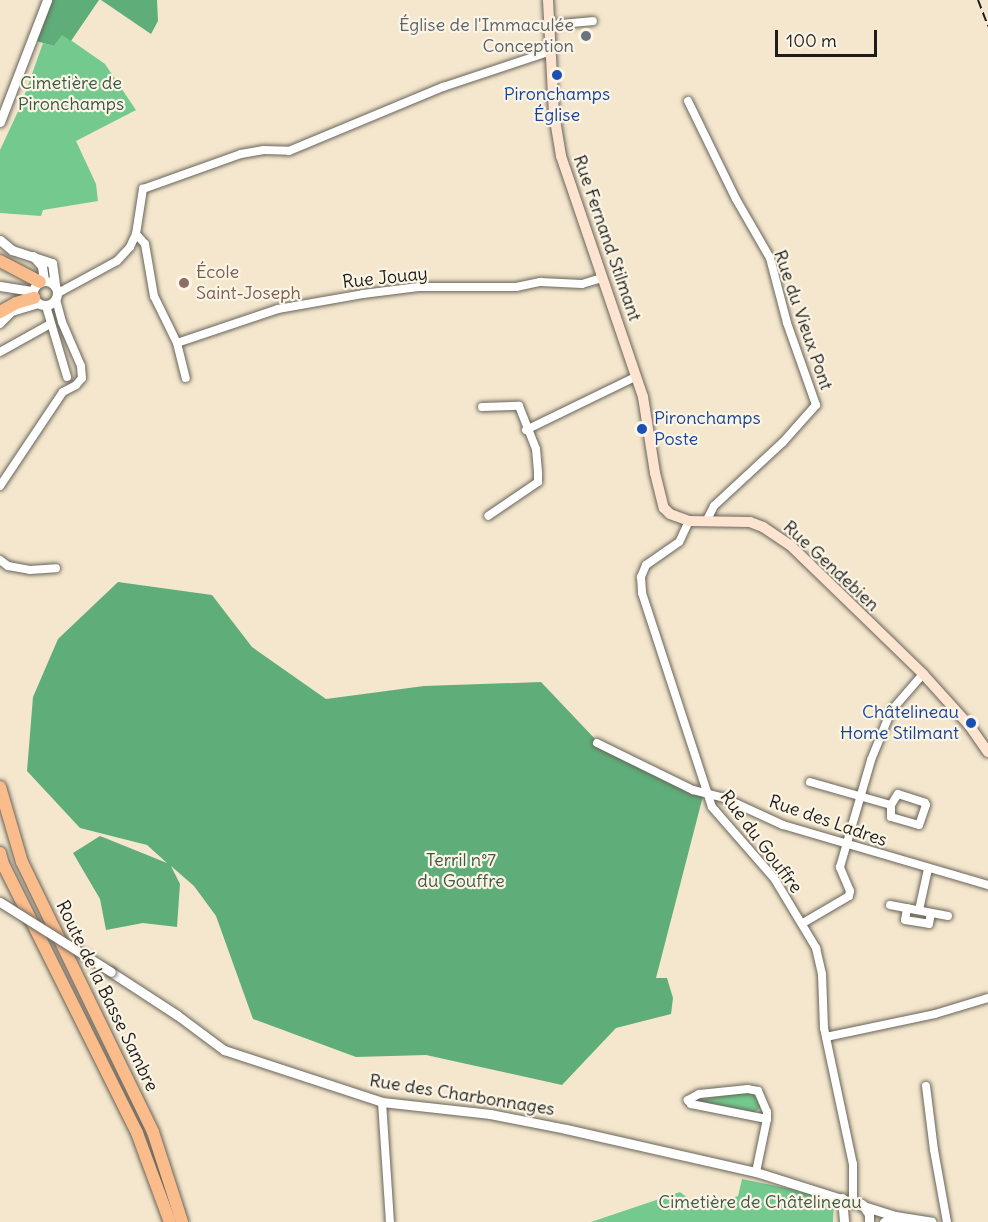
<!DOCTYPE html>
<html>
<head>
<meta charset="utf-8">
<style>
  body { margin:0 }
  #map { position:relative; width:988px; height:1222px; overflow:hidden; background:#f4e7cd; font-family:Delius,sans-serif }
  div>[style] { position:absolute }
  .green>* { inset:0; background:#74ca8e }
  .forest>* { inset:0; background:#5fae79 }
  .roads { filter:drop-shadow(0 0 2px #68635a) drop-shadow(0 0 2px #68635a) }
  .minor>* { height:8px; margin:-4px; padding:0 4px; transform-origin:4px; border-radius:4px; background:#fff }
  .tertiary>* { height:9px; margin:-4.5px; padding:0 4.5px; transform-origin:4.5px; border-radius:4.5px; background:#fff }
  .tertiary>.ring { margin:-4.5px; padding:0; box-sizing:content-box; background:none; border:9px solid #fff; border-radius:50% }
  .secondary>* { height:10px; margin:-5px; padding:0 5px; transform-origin:5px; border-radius:5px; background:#fde4d1 }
  .trunk>* { height:12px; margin:-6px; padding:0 6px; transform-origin:6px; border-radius:6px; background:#fabc8b }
  .rail>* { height:2px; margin-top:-1px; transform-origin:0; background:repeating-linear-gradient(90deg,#1c1c1c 0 9px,transparent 0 13.5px) }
  .bridges { filter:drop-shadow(0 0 2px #68635a) drop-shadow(0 0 2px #68635a) }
  .tertiary-bridge>* { height:9px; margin:-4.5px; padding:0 4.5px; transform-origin:4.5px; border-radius:4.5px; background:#fff }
  .dots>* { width:16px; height:16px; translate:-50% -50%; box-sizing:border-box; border:3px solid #fcf5e5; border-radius:50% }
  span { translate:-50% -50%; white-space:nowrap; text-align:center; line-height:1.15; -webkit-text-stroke:4.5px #fcf5e5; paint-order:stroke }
  .worship-label { font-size:18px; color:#5b616d }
  .right { translate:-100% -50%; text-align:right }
  .park-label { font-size:18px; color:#3b5944 }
  .transit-label { font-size:18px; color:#164399 }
  .left { translate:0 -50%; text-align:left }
  .street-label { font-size:18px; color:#1c1c1c }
  .education-label { font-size:18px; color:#785e54 }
  .scale { position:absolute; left:775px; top:30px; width:102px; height:27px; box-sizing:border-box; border:3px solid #1c1c1c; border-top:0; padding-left:8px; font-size:18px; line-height:21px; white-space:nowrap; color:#1c1c1c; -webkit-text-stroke:4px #fcf5e5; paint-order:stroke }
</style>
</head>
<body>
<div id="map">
  <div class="green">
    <i style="clip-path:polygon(62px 34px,105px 64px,136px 110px,76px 141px,96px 184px,98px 201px,43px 210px,41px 216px,0 213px,0 150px,21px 105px,43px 43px,54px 46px)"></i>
    <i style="clip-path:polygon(745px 1092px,756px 1092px,761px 1107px,753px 1114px,699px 1103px,698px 1100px)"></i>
    <i style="clip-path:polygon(742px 1179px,796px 1190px,834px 1201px,833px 1222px,591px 1222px,680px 1192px,703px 1210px,738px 1196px)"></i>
  </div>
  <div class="forest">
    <i style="clip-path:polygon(51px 0,99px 0,71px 41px,62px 35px,54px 46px,36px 41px)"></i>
    <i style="clip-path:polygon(101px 0,157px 0,158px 21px,151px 34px)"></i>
    <i style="clip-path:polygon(118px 582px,212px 595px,252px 647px,326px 699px,424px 686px,541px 682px,596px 740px,703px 796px,656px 978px,667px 978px,673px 998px,671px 1014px,616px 1028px,562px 1085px,426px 1055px,356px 1057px,253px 1019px,216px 916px,194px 886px,171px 866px,180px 884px,177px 927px,143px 923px,106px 930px,100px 899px,73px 853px,100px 836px,167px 863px,147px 845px,80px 828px,27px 771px,33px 697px,58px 639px)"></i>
  </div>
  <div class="roads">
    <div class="minor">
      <i style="left:549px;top:25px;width:44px;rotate:-5.2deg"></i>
      <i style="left:688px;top:101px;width:109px;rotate:63.9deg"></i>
      <i style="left:736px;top:199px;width:68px;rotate:60deg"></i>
      <i style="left:770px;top:258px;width:67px;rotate:75.3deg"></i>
      <i style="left:787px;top:323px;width:87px;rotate:70.5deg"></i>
      <i style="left:816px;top:405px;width:50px;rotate:131.7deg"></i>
      <i style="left:783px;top:442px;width:94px;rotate:137.2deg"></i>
      <i style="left:714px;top:506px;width:16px;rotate:117deg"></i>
      <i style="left:136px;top:234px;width:13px;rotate:48deg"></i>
      <i style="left:145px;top:244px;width:53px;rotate:80.2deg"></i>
      <i style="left:154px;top:296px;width:52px;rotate:63.9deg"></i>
      <i style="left:177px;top:343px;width:36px;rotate:76deg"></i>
      <i style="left:58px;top:293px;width:67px;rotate:-28.5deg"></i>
      <i style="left:117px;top:261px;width:19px;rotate:-47deg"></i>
      <i style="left:130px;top:247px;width:14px;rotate:-65deg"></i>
      <i style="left:136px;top:234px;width:46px;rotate:-81.2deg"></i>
      <i style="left:143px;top:189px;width:104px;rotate:-19.7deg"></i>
      <i style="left:241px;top:154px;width:23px;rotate:-10deg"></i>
      <i style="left:264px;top:150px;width:25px;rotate:2deg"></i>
      <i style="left:289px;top:151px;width:167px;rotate:-22.6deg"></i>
      <i style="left:443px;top:87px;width:114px;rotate:-18.4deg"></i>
      <i style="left:46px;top:306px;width:74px;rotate:73.5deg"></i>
      <i style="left:0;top:324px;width:17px;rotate:-45deg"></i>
      <i style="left:12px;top:312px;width:28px;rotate:-17deg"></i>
      <i style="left:177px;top:343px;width:107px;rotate:-18.6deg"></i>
      <i style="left:278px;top:309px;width:86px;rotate:-10deg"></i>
      <i style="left:363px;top:294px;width:56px;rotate:-7.1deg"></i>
      <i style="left:419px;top:287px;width:97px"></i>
      <i style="left:516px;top:287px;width:25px;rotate:-12deg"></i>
      <i style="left:540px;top:282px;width:42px;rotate:2.7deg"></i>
      <i style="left:582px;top:284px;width:21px;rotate:-17deg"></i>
      <i style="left:0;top:352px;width:57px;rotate:-29.2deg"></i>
      <i style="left:482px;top:407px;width:37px;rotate:-2deg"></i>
      <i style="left:519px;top:406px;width:46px;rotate:68.4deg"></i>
      <i style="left:536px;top:449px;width:25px;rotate:85deg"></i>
      <i style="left:538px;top:474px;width:8px;rotate:90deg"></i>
      <i style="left:538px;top:482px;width:60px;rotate:145.8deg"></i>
      <i style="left:526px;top:430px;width:123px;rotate:-25.9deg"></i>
      <i style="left:0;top:486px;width:113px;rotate:-56.2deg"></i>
      <i style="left:63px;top:392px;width:15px;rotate:-28deg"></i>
      <i style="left:76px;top:385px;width:9px;rotate:-49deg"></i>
      <i style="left:82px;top:378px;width:12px;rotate:-95deg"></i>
      <i style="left:81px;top:366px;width:48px;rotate:-113.4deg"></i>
      <i style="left:62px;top:322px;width:23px;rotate:-105deg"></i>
      <i style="left:689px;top:521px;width:23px;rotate:115deg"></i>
      <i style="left:679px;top:542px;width:40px;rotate:145.1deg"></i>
      <i style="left:646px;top:565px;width:13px;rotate:113deg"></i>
      <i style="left:641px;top:577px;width:16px;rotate:86deg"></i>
      <i style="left:642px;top:593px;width:225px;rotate:71.9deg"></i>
      <i style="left:712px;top:807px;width:94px;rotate:48.9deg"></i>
      <i style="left:774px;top:878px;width:82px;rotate:59deg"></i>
      <i style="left:816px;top:948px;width:27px;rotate:77deg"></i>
      <i style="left:822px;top:974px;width:54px;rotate:87.9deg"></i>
      <i style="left:824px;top:1028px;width:139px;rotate:78deg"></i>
      <i style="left:853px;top:1164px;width:37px;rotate:90deg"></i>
      <i style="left:0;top:560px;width:10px;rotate:37deg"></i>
      <i style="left:8px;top:566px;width:22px;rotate:10deg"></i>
      <i style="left:30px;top:570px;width:26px;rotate:-4deg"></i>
      <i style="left:597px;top:743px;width:107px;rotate:26.1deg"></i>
      <i style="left:693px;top:790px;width:30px;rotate:14deg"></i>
      <i style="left:722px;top:797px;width:67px;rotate:24.7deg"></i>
      <i style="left:783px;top:825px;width:214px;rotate:16.3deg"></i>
      <i style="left:810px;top:782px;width:84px;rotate:15.9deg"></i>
      <i style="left:891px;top:805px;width:13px;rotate:-58deg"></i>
      <i style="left:898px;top:794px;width:28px;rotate:18deg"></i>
      <i style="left:925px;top:803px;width:2px;rotate:63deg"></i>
      <i style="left:926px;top:805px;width:21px;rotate:109deg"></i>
      <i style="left:919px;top:825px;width:29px;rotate:-164deg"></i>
      <i style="left:891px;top:817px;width:12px;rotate:-90deg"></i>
      <i style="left:890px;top:905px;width:59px;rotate:10.7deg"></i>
      <i style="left:907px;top:908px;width:12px;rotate:99deg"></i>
      <i style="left:905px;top:920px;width:24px;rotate:9deg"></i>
      <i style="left:929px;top:924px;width:11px;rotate:-80deg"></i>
      <i style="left:919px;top:910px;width:42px;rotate:-77.6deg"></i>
      <i style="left:803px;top:923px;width:53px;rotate:-30.4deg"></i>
      <i style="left:849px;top:896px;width:5px;rotate:-79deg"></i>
      <i style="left:850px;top:891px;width:26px;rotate:-113deg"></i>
      <i style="left:840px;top:867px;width:111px;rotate:-73.8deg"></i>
      <i style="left:871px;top:760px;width:53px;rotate:-67.8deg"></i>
      <i style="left:891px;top:711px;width:49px;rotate:-49.1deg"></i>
      <i style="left:826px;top:1037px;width:111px;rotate:-11.9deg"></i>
      <i style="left:935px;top:1014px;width:55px;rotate:-16.8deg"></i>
      <i style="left:926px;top:1086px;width:64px;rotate:82.9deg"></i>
      <i style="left:934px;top:1150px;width:73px;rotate:79.8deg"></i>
      <i style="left:382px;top:1102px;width:120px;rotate:86.2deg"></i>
      <i style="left:756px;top:1172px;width:54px;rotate:-78.3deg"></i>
      <i style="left:767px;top:1119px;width:7px;rotate:-90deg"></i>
      <i style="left:767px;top:1112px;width:23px;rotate:-113deg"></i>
      <i style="left:758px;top:1091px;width:10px;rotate:-169deg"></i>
      <i style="left:748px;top:1089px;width:49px;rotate:174.2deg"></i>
      <i style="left:699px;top:1094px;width:13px;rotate:151deg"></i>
      <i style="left:688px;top:1100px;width:5px;rotate:53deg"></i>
      <i style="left:691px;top:1104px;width:77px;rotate:11.2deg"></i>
    </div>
    <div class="tertiary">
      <i style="left:0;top:122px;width:131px;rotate:-68.9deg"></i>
      <i style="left:0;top:240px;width:16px;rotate:40deg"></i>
      <i style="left:12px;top:250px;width:42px;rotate:18deg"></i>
      <i style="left:52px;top:263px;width:22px;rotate:82deg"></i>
      <i style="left:33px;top:256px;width:13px;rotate:48deg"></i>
      <i style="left:42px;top:266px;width:15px;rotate:82deg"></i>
      <i class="ring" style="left:33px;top:281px;width:15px;height:15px"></i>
      <i style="left:0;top:286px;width:33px;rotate:9deg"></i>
      <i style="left:111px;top:972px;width:79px;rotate:33.1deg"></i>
      <i style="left:177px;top:1015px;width:59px;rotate:36.7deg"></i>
      <i style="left:224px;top:1050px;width:166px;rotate:18.2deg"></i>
      <i style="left:382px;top:1102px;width:109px;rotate:6.3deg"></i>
      <i style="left:490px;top:1114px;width:77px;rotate:11.2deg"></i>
      <i style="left:566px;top:1129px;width:195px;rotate:12.8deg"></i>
      <i style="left:756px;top:1172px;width:146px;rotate:17.6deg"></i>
      <i style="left:895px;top:1216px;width:37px;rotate:9deg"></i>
      <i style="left:842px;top:1198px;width:24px;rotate:85deg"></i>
      <i style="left:862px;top:1204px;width:12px;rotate:55deg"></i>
      <i style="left:869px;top:1214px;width:8px;rotate:90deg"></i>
      <i style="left:884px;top:1222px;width:19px;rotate:-9deg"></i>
    </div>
    <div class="secondary">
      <i style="left:548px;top:0;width:114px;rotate:87deg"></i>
      <i style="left:554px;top:114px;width:43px;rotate:80.5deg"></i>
      <i style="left:561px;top:156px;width:255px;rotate:71.2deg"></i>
      <i style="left:643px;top:397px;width:77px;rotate:81deg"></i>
      <i style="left:655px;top:473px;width:36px;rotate:76deg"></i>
      <i style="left:664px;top:508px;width:8px;rotate:45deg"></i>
      <i style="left:670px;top:514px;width:20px;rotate:20deg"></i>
      <i style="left:689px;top:521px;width:61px;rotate:0.9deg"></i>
      <i style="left:750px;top:522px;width:14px;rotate:21deg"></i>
      <i style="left:763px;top:527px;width:32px;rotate:34deg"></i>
      <i style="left:790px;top:545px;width:185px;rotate:44.1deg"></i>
      <i style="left:923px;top:674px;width:69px;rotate:48deg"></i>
      <i style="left:969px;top:725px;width:33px;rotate:55deg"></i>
    </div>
    <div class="trunk">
      <i style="left:0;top:261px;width:45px;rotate:27.7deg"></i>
      <i style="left:0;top:312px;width:18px;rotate:-29deg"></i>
      <i style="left:16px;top:303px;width:19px;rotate:-16deg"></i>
      <i style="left:0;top:787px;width:78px;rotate:73.7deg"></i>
      <i style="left:22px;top:862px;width:300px;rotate:64.1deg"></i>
      <i style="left:153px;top:1132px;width:95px;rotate:72.1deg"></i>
      <i style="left:0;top:853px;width:11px;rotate:75deg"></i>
      <i style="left:3px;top:864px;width:301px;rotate:63.5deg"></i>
      <i style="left:137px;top:1133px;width:95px;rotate:69.7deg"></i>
    </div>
  </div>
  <div class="rail">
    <i style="left:978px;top:0;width:28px;rotate:69deg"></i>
  </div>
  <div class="bridges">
    <div class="tertiary-bridge">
      <i style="left:0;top:902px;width:131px;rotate:32.2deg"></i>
    </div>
  </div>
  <div class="dots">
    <i style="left:586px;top:36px;background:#6b7280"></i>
    <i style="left:557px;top:75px;background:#1a4fb4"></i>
    <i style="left:184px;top:283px;background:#8d6e63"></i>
    <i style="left:642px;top:429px;background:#1a4fb4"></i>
    <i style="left:971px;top:723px;background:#1a4fb4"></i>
  </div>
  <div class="worship-label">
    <span class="right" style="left:574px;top:36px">Église de l'Immaculée<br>Conception</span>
  </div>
  <div class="park-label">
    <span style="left:71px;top:94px">Cimetière de<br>Pironchamps</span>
    <span style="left:461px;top:871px">Terril n°7<br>du Gouffre</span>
    <span style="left:760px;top:1202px">Cimetière de Châtelineau</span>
  </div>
  <div class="transit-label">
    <span style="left:557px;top:105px">Pironchamps<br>Église</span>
    <span class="left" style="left:654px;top:429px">Pironchamps<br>Poste</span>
    <span class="right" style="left:959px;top:723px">Châtelineau<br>Home Stilmant</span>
  </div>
  <div class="street-label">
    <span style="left:607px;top:238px;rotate:71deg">Rue Fernand Stilmant</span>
    <span style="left:385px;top:278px;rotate:-6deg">Rue Jouay</span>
    <span style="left:803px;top:320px;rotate:71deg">Rue du Vieux Pont</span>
    <span style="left:831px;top:566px;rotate:43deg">Rue Gendebien</span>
    <span style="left:828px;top:821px;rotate:19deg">Rue des Ladres</span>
    <span style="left:761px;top:842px;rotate:53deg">Rue du Gouffre</span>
    <span style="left:107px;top:996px;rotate:64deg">Route de la Basse Sambre</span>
    <span style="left:462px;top:1095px;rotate:9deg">Rue des Charbonnages</span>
  </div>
  <div class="education-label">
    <span class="left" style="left:196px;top:283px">École<br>Saint-Joseph</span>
  </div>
  <div class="scale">100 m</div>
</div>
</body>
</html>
